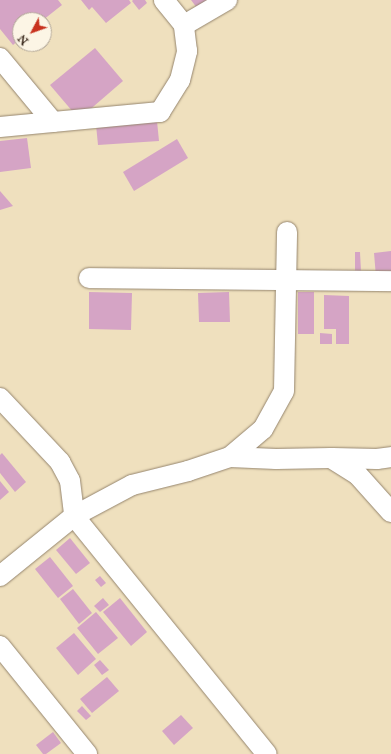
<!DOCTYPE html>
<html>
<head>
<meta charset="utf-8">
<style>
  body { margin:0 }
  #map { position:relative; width:391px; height:754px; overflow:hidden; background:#efe0be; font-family:"IM FELL Great Primer",serif }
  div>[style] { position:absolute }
  .building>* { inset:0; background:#d5a4c5 }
  .roads { filter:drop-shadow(0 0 1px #95856e) drop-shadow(0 0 1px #95856e) }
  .street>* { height:20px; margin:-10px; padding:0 10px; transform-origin:10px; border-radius:10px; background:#fff }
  span { translate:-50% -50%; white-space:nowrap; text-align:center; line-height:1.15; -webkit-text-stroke:4px #fcf5e5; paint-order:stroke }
  .north { position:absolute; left:12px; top:12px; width:40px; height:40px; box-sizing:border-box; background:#fcf5e5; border:1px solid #afa495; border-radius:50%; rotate:229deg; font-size:11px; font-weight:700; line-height:16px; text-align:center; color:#3b2a1e }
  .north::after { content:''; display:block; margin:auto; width:14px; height:18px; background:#c8321e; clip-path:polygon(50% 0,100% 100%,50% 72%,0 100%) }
</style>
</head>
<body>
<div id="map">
  <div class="building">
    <i style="clip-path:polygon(0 0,58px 0,62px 5px,43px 20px,20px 20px,20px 39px,13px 45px,0 29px)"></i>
    <i style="clip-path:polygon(81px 0,129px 0,131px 3px,106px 23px,92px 7px,89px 10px)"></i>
    <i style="clip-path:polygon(133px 0,145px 0,147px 3px,139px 10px,132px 1px)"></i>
    <i style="clip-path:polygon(191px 0,207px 0,197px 8px)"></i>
    <i style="clip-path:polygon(95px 48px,123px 81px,79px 119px,50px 85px)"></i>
    <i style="clip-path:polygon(157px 121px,159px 141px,98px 145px,96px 125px)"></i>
    <i style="clip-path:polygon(27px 138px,31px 168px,0 172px,0 141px)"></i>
    <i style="clip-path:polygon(177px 139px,188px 158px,134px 191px,123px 172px)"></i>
    <i style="clip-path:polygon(0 191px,13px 206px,0 210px)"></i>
    <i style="clip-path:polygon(391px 251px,391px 276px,376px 277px,374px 253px)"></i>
    <i style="clip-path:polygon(355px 252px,360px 252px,361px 271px,355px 271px)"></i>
    <i style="clip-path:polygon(89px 292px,132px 293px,131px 330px,89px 329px)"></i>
    <i style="clip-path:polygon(229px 292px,230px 322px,199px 322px,198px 293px)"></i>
    <i style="clip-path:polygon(298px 292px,314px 292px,314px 334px,298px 334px)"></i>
    <i style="clip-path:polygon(324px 295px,349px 296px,349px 344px,336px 344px,336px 329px,324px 329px)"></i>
    <i style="clip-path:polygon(320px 333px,332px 334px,332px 344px,320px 344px)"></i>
    <i style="clip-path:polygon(2px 453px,26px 482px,15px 492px,0 473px,0 455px)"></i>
    <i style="clip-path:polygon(0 481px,9px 492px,0 500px)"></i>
    <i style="clip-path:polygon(70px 538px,90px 563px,76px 574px,56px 550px)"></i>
    <i style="clip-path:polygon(50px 557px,73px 586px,58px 598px,35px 569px)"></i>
    <i style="clip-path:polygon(100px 576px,106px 583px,101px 587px,95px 580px)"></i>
    <i style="clip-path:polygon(73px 589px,92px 613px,79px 624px,60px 599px)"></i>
    <i style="clip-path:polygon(103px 598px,109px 605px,100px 612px,94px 606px)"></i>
    <i style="clip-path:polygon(120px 598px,147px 632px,131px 646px,103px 612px)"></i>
    <i style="clip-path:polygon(96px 612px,118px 638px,98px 654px,77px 628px)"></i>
    <i style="clip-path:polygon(74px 633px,96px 659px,78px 675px,56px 648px)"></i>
    <i style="clip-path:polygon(100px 660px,109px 670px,102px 675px,94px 665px)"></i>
    <i style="clip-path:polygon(107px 677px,119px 691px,92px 713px,80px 699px)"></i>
    <i style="clip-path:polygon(82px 706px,91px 716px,86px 720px,77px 711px)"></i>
    <i style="clip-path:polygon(181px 715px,193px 728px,174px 745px,162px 731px)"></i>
    <i style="clip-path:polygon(53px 732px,61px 743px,46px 754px,43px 754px,36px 745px)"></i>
  </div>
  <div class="roads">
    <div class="street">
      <i style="left:184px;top:25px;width:50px;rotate:-30.2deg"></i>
      <i style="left:0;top:58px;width:83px;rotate:50.4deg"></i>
      <i style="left:0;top:127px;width:161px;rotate:-5.4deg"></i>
      <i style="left:160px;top:112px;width:38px;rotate:-58deg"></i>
      <i style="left:180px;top:80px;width:30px;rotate:-76deg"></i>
      <i style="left:187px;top:51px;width:26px;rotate:-97deg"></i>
      <i style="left:184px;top:25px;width:32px;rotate:-129deg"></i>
      <i style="left:89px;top:278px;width:302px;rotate:0.6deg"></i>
      <i style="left:0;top:398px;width:88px;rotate:46.8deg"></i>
      <i style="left:60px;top:462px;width:21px;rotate:62deg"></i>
      <i style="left:70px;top:481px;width:35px;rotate:83deg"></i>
      <i style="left:74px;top:516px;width:306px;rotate:51deg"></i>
      <i style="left:230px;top:457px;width:46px;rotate:2.5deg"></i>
      <i style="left:276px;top:459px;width:55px;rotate:-1deg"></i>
      <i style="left:331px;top:458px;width:31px;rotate:32deg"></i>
      <i style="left:357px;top:474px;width:51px;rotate:48.2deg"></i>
      <i style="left:333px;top:458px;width:44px;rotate:1.3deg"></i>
      <i style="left:377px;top:459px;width:14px;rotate:-8deg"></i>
      <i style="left:0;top:576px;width:95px;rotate:-39deg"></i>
      <i style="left:74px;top:516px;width:66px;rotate:-28.1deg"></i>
      <i style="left:132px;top:485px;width:58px;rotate:-14deg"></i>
      <i style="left:188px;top:471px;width:44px;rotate:-18.4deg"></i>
      <i style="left:230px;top:457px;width:43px;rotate:-40.3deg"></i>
      <i style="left:263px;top:429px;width:43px;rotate:-61.1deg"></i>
      <i style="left:284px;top:391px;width:159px;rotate:-88.9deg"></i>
      <i style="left:0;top:646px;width:139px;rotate:51.1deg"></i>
    </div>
  </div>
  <div class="north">N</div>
</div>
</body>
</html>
